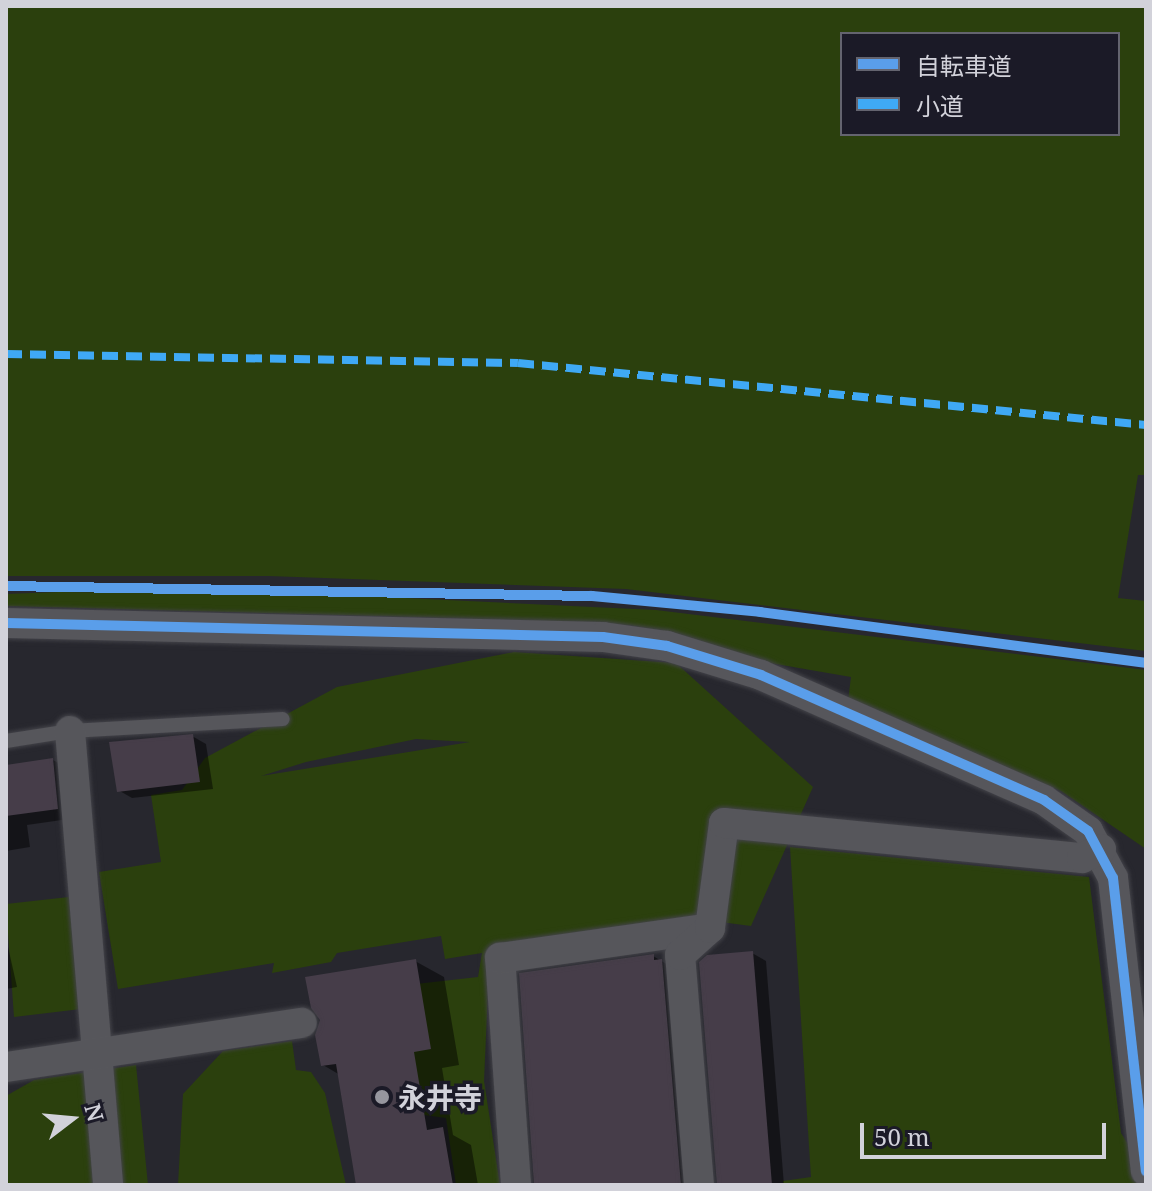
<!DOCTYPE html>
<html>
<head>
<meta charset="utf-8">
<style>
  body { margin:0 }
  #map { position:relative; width:1152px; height:1191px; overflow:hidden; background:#27272e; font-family:"Noto Serif","Noto Sans JP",serif }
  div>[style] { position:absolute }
  .green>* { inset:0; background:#2b400d }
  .shadow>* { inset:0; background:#0007 }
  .building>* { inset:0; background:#463d49 }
  .roads { filter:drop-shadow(0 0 2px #434349) drop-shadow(0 0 2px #434349) }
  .service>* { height:14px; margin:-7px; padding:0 7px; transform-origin:7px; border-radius:7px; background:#56565b }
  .minor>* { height:30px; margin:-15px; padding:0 15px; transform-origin:15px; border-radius:15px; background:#56565b }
  .quiet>* { height:8px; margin-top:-4px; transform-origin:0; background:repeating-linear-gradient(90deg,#3fa9f5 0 16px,transparent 0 24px) }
  .cycleway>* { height:10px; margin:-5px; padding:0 5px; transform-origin:5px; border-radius:5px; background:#5a9eea }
  .dots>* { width:22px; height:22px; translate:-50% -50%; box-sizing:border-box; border:4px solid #1b1a27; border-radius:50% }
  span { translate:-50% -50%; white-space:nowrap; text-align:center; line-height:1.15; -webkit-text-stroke:7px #1b1a27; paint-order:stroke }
  .poi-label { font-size:28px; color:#d2d2da; font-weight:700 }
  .left { translate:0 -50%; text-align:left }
  .frame { position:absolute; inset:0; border:8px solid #d2d2da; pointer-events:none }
  .legend { position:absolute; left:840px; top:32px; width:280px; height:104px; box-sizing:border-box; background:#1b1a27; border:2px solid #64646f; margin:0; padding:10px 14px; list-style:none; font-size:24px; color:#d2d2da }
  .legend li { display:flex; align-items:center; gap:16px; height:40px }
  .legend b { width:40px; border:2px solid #64646f }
  .north { position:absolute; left:32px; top:1079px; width:80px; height:80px; -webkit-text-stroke:6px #1b1a27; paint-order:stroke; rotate:74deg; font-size:22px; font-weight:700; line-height:32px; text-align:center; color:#d2d2da }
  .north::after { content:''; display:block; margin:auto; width:28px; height:36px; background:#d2d2da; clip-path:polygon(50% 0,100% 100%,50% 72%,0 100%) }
  .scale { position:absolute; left:860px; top:1123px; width:246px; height:36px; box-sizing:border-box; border:4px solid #d2d2da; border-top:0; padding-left:10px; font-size:24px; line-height:28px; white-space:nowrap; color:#d2d2da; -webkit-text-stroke:6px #1b1a27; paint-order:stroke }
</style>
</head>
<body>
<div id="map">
  <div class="green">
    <i style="clip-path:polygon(evenodd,6px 6px,1146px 6px,1146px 475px,1138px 475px,1118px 598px,1146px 601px,1146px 651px,626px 589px,269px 576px,6px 576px,6px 6px,1118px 34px,1118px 134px,842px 134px,842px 34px,1118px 34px)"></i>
    <i style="clip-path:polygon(59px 592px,342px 595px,656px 610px,1146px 670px,1146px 849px,1061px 791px,848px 701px,851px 677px,770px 663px,674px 633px,628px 625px,445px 618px,6px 606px,6px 594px)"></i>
    <i style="clip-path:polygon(evenodd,514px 652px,676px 663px,813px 787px,751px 926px,690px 918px,537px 944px,488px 991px,484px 1081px,500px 1185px,456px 1185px,446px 1118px,403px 1112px,416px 984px,478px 977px,482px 953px,445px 959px,441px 936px,337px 953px,331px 962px,272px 973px,274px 963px,118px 989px,99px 872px,161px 862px,151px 795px,182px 790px,205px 758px,337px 687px,514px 652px,416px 739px,470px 742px,261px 776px,306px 762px,416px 739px)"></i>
    <i style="clip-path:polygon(790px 847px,1089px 877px,1121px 1133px,1146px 1173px,1146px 1185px,783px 1185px,783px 1181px,811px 1177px)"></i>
    <i style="clip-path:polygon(69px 897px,81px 1009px,14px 1017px,6px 904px)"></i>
    <i style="clip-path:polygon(292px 1041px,296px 1070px,311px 1072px,325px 1093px,346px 1185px,178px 1185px,183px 1094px,223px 1051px)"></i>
    <i style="clip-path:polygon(136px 1065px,148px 1185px,6px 1185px,6px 1096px,34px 1080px)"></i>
  </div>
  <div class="shadow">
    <i style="clip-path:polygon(192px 736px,206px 744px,213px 789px,132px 798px,118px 790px)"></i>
    <i style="clip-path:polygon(53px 760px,71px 770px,76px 818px,27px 825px,30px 847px,6px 851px,6px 767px)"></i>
    <i style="clip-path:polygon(6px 938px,17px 987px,6px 989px)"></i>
    <i style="clip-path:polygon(752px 953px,766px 961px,784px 1185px,719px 1185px)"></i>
    <i style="clip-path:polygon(653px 956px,675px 969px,693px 1185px,534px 1185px,522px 975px)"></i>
    <i style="clip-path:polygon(415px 961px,444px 977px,459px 1065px,442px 1068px,453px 1135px,471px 1145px,478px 1185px,359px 1185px,340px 1075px,323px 1065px)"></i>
  </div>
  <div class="building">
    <i style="clip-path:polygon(193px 734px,200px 782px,117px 792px,109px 742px)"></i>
    <i style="clip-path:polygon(53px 758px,58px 809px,6px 816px,6px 765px)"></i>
    <i style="clip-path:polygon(753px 951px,772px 1185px,717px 1185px,699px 962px,707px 955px)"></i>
    <i style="clip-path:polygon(654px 954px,654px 960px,662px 959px,681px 1185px,534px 1185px,519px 973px)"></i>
    <i style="clip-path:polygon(416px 959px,431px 1049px,414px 1052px,427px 1130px,443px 1127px,453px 1185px,356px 1185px,336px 1064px,321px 1066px,315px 1035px,320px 1020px,311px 1008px,305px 977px)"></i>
  </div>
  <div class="roads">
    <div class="service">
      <i style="left:6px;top:741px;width:65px;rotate:-8.9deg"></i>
      <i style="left:70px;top:731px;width:213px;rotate:-3.2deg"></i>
    </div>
    <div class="minor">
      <i style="left:6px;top:623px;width:597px;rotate:1.34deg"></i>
      <i style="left:603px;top:637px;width:65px;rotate:8deg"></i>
      <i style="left:667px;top:646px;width:98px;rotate:17.1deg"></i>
      <i style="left:761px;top:675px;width:309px;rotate:23.8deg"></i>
      <i style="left:1044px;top:800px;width:54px;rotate:35.2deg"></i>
      <i style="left:1088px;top:831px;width:53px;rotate:62deg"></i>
      <i style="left:1113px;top:878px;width:295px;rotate:83.6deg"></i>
      <i style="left:70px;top:731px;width:456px;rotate:85.2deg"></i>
      <i style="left:6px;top:1067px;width:299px;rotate:-8.5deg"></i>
      <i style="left:516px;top:1185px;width:228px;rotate:-94deg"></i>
      <i style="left:500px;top:958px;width:212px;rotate:-8.1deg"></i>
      <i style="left:699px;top:1185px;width:231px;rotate:-94.7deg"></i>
      <i style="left:680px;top:955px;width:40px;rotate:-42deg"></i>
      <i style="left:710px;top:928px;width:106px;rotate:-82.4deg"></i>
      <i style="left:724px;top:823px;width:360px;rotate:5.6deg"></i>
      <i style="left:1082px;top:858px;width:21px;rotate:-25deg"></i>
    </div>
  </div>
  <div class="quiet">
    <i style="left:6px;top:354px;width:512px;rotate:1.01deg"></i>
    <i style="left:518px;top:363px;width:631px;rotate:5.64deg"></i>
  </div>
  <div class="cycleway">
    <i style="left:6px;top:586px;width:586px;rotate:0.98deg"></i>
    <i style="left:592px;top:596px;width:169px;rotate:5.4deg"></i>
    <i style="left:760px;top:612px;width:389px;rotate:7.5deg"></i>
    <i style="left:6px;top:623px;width:597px;rotate:1.34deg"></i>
    <i style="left:603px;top:637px;width:65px;rotate:8deg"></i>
    <i style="left:667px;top:646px;width:98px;rotate:17.1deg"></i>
    <i style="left:761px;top:675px;width:309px;rotate:23.8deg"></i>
    <i style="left:1044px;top:800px;width:54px;rotate:35.2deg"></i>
    <i style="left:1088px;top:831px;width:53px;rotate:62deg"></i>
    <i style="left:1113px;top:878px;width:295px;rotate:83.6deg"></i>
  </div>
  <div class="dots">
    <i style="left:382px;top:1097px;background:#96969e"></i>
  </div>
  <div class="poi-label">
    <span class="left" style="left:398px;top:1097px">永井寺</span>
  </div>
  <div class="frame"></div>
  <ul class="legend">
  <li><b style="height:10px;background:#5a9eea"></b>自転車道</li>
  <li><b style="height:10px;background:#3fa9f5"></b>小道</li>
  </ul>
  <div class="north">N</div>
  <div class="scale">50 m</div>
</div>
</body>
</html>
